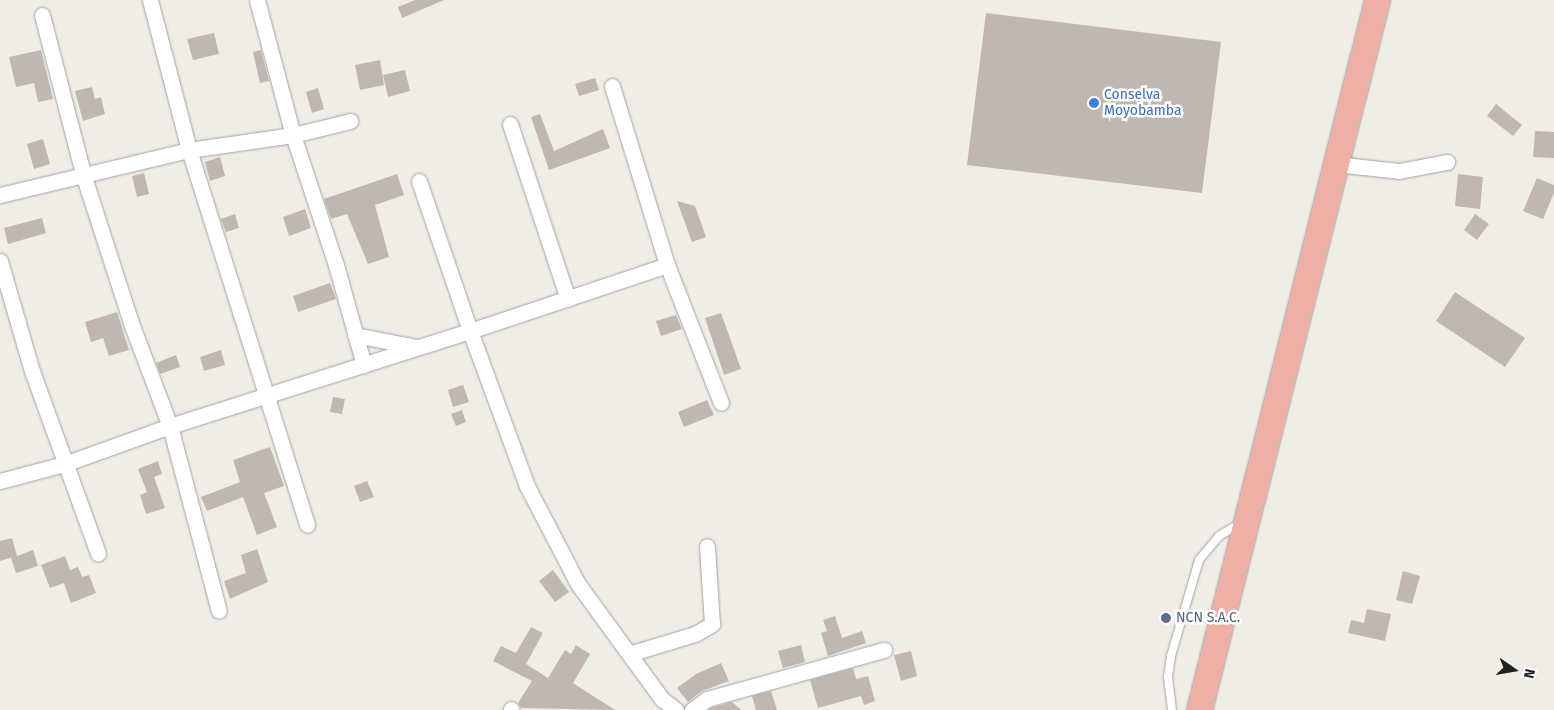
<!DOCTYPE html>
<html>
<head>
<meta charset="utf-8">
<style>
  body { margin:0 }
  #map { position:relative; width:1554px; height:710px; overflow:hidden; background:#f0ece6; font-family:"Fira Sans",sans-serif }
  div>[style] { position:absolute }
  .building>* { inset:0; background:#c0b7b2 }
  .roads { filter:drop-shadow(0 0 1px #a3a3a3) drop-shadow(0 0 1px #a3a3a3) }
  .service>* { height:8px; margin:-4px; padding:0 4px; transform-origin:4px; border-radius:4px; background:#fff }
  .minor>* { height:15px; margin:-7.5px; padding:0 7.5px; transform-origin:7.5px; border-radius:7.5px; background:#fff }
  .trunk>* { height:25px; margin:-12.5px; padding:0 12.5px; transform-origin:12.5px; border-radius:12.5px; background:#eeafa4 }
  .dots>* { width:14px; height:14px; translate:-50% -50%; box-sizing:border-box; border:2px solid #fff; border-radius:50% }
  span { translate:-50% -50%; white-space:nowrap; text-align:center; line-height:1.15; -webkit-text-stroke:5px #fff; paint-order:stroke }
  .shop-label { font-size:14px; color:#366cbe }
  .left { translate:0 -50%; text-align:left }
  .service-label { font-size:14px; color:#4e5e75 }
  .north { position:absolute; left:1489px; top:645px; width:50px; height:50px; -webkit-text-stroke:4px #fff; paint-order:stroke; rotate:103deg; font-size:14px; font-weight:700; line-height:20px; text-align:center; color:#1f1f1f }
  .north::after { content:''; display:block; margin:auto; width:18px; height:22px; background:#1f1f1f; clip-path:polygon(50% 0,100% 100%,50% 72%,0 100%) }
</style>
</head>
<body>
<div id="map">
  <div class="building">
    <i style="clip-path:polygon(415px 0,444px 0,402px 18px,398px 7px)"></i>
    <i style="clip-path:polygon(986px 13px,1221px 42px,1202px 193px,967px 165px)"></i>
    <i style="clip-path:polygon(214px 33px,219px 54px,193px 60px,187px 39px)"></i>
    <i style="clip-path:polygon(41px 50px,53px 99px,38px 102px,34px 83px,16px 87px,9px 57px)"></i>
    <i style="clip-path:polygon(261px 50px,269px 81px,260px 83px,253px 52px)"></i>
    <i style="clip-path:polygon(380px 60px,384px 85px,360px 90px,355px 65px)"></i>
    <i style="clip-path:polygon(405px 70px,410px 91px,388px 97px,383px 75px)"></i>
    <i style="clip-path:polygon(595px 78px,599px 90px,579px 96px,575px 84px)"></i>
    <i style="clip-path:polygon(92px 87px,95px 99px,101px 97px,105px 114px,83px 121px,75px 91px)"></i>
    <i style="clip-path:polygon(318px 88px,324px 109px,312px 113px,306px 92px)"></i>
    <i style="clip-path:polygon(1496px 104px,1522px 125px,1513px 136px,1487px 116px)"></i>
    <i style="clip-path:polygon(540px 114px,554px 151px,603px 129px,610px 148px,549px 170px,531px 117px)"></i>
    <i style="clip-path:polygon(1535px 131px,1554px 132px,1554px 158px,1533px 157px)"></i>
    <i style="clip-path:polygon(43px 139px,50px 164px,34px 169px,27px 144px)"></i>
    <i style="clip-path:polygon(220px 157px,225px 176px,210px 181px,205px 162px)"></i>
    <i style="clip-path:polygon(144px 173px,149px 194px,137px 197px,132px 176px)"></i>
    <i style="clip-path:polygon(397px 174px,404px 195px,375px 205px,389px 257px,368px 264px,347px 214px,331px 219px,324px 199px)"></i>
    <i style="clip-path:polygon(1458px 174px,1483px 177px,1480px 209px,1455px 206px)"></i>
    <i style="clip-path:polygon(1537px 178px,1554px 185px,1554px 193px,1543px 219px,1523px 211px)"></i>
    <i style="clip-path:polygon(677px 201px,695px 206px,706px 237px,692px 242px)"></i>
    <i style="clip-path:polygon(305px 209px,311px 228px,289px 236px,283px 217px)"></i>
    <i style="clip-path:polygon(235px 214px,239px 228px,226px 232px,221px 219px)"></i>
    <i style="clip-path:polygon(1475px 214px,1489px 224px,1477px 240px,1464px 230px)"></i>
    <i style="clip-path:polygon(42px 218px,46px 233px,8px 244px,4px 228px)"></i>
    <i style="clip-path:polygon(330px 283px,336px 299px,298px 312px,293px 296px)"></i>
    <i style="clip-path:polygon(1455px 292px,1525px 338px,1505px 367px,1436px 321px)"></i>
    <i style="clip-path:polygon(117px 312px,129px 350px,109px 356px,103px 338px,91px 342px,85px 322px)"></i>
    <i style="clip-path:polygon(721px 313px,741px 369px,724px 375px,705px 318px)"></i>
    <i style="clip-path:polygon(676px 315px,682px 329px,661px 336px,656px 321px)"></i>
    <i style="clip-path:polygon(221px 350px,225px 365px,204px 371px,200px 357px)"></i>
    <i style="clip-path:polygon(176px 355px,180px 367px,160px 374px,156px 363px)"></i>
    <i style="clip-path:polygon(463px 385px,469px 402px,453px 407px,448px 390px)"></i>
    <i style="clip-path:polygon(333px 397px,345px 399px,342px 414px,330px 412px)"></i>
    <i style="clip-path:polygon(707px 400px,714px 415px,684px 427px,678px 412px)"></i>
    <i style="clip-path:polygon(462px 410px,466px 422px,456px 426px,451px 414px)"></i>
    <i style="clip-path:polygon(270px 447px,284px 486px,264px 493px,277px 527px,257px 535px,243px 497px,207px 511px,201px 497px,240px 482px,233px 460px)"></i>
    <i style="clip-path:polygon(158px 461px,162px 474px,154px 477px,165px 508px,146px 514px,140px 495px,147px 492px,138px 469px)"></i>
    <i style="clip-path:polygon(367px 481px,374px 497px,360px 502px,354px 486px)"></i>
    <i style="clip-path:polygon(12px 538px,17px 556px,33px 550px,38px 566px,16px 573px,11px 558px,13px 557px,0 561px,0 541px)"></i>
    <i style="clip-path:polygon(257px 549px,268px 582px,230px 599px,224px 581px,246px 573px,241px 555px)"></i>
    <i style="clip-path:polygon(65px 556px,70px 570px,78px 567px,82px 577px,89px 575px,96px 593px,71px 603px,64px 583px,50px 588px,41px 565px)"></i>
    <i style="clip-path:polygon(553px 570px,569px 592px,555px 602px,539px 581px)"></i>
    <i style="clip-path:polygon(1403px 571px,1420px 576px,1412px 604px,1396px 600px)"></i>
    <i style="clip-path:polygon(1367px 609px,1391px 614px,1385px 641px,1348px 633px,1351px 620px,1364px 623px)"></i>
    <i style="clip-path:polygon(835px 616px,842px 638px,862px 631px,866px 643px,828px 656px,821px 633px,827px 631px,823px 620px)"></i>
    <i style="clip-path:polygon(531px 627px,543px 633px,526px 664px,548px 678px,565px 650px,571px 654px,576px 645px,590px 654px,573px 683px,615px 710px,521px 708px,518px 703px,532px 681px,493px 661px,501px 646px,516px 653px)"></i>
    <i style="clip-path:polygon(801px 645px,805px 662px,783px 668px,778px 651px)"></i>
    <i style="clip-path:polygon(911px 651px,917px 676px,901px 681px,894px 655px)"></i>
    <i style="clip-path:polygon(721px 663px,729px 681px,702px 691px,688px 702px,677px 688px,696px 674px)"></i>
    <i style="clip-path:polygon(853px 668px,856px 679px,868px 676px,875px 701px,864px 705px,861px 696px,818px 708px,810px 680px)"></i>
    <i style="clip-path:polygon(771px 691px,777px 710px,756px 710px,752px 696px)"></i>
    <i style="clip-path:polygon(732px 702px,741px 710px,708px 710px,711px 708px)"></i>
  </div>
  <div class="roads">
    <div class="service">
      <i style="left:1172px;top:710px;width:33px;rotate:-97deg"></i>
      <i style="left:1168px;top:677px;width:21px;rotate:-82deg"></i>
      <i style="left:1171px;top:656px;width:100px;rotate:-73.7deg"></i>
      <i style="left:1199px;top:560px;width:31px;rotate:-50deg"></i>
      <i style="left:1219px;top:536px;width:23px;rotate:-31deg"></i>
    </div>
    <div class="minor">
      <i style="left:150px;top:0;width:155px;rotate:75.4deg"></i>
      <i style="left:189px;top:150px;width:393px;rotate:72.5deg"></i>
      <i style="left:257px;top:0;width:140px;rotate:75.1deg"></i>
      <i style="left:293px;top:135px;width:137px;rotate:71.7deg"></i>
      <i style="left:336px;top:265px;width:104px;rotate:74.4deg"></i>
      <i style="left:42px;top:15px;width:164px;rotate:75.5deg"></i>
      <i style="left:83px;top:174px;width:157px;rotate:72.1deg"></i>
      <i style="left:131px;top:323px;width:110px;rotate:69.3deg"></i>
      <i style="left:170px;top:426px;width:191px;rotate:75.2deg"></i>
      <i style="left:612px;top:86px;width:187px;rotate:72.9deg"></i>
      <i style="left:667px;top:265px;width:148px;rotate:68.6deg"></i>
      <i style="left:510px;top:124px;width:184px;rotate:71.7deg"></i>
      <i style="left:1335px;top:164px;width:64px;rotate:6.2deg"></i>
      <i style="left:1399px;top:171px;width:49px;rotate:-10.6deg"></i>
      <i style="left:419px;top:181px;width:158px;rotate:71.2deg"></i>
      <i style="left:470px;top:331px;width:208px;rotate:-18.5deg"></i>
      <i style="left:0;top:195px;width:194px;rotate:-13.4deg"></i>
      <i style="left:189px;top:150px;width:105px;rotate:-8.2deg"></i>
      <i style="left:293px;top:135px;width:59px;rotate:-13.8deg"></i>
      <i style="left:0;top:261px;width:115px;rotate:73.8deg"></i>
      <i style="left:32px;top:371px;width:194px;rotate:70.1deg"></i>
      <i style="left:355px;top:335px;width:63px;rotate:11deg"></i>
      <i style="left:0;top:481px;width:69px;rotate:-15deg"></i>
      <i style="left:67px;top:463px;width:109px;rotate:-19.8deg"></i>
      <i style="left:170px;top:426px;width:315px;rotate:-17.6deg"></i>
      <i style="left:470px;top:331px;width:165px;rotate:69.8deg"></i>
      <i style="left:527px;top:486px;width:110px;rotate:62.5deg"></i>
      <i style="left:578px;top:584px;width:142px;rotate:53.9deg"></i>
      <i style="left:662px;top:699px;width:18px;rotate:38deg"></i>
      <i style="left:629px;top:654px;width:69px;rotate:-16.9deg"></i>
      <i style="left:695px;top:634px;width:20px;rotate:-30deg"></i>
      <i style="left:712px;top:624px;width:78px;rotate:-93.7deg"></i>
      <i style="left:511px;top:709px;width:1px;rotate:45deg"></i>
      <i style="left:692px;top:710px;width:19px;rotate:-36deg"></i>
      <i style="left:707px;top:699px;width:184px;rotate:-15.5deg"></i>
    </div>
    <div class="trunk">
      <i style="left:1199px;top:710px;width:732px;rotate:-75.93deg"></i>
    </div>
  </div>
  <div class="dots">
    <i style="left:1094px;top:103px;background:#3f7fe0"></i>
    <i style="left:1166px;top:618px;background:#5c6f8a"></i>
  </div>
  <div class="shop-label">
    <span class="left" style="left:1104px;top:103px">Conselva<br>Moyobamba</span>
  </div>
  <div class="service-label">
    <span class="left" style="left:1176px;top:618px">NCN S.A.C.</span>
  </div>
  <div class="north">N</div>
</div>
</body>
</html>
